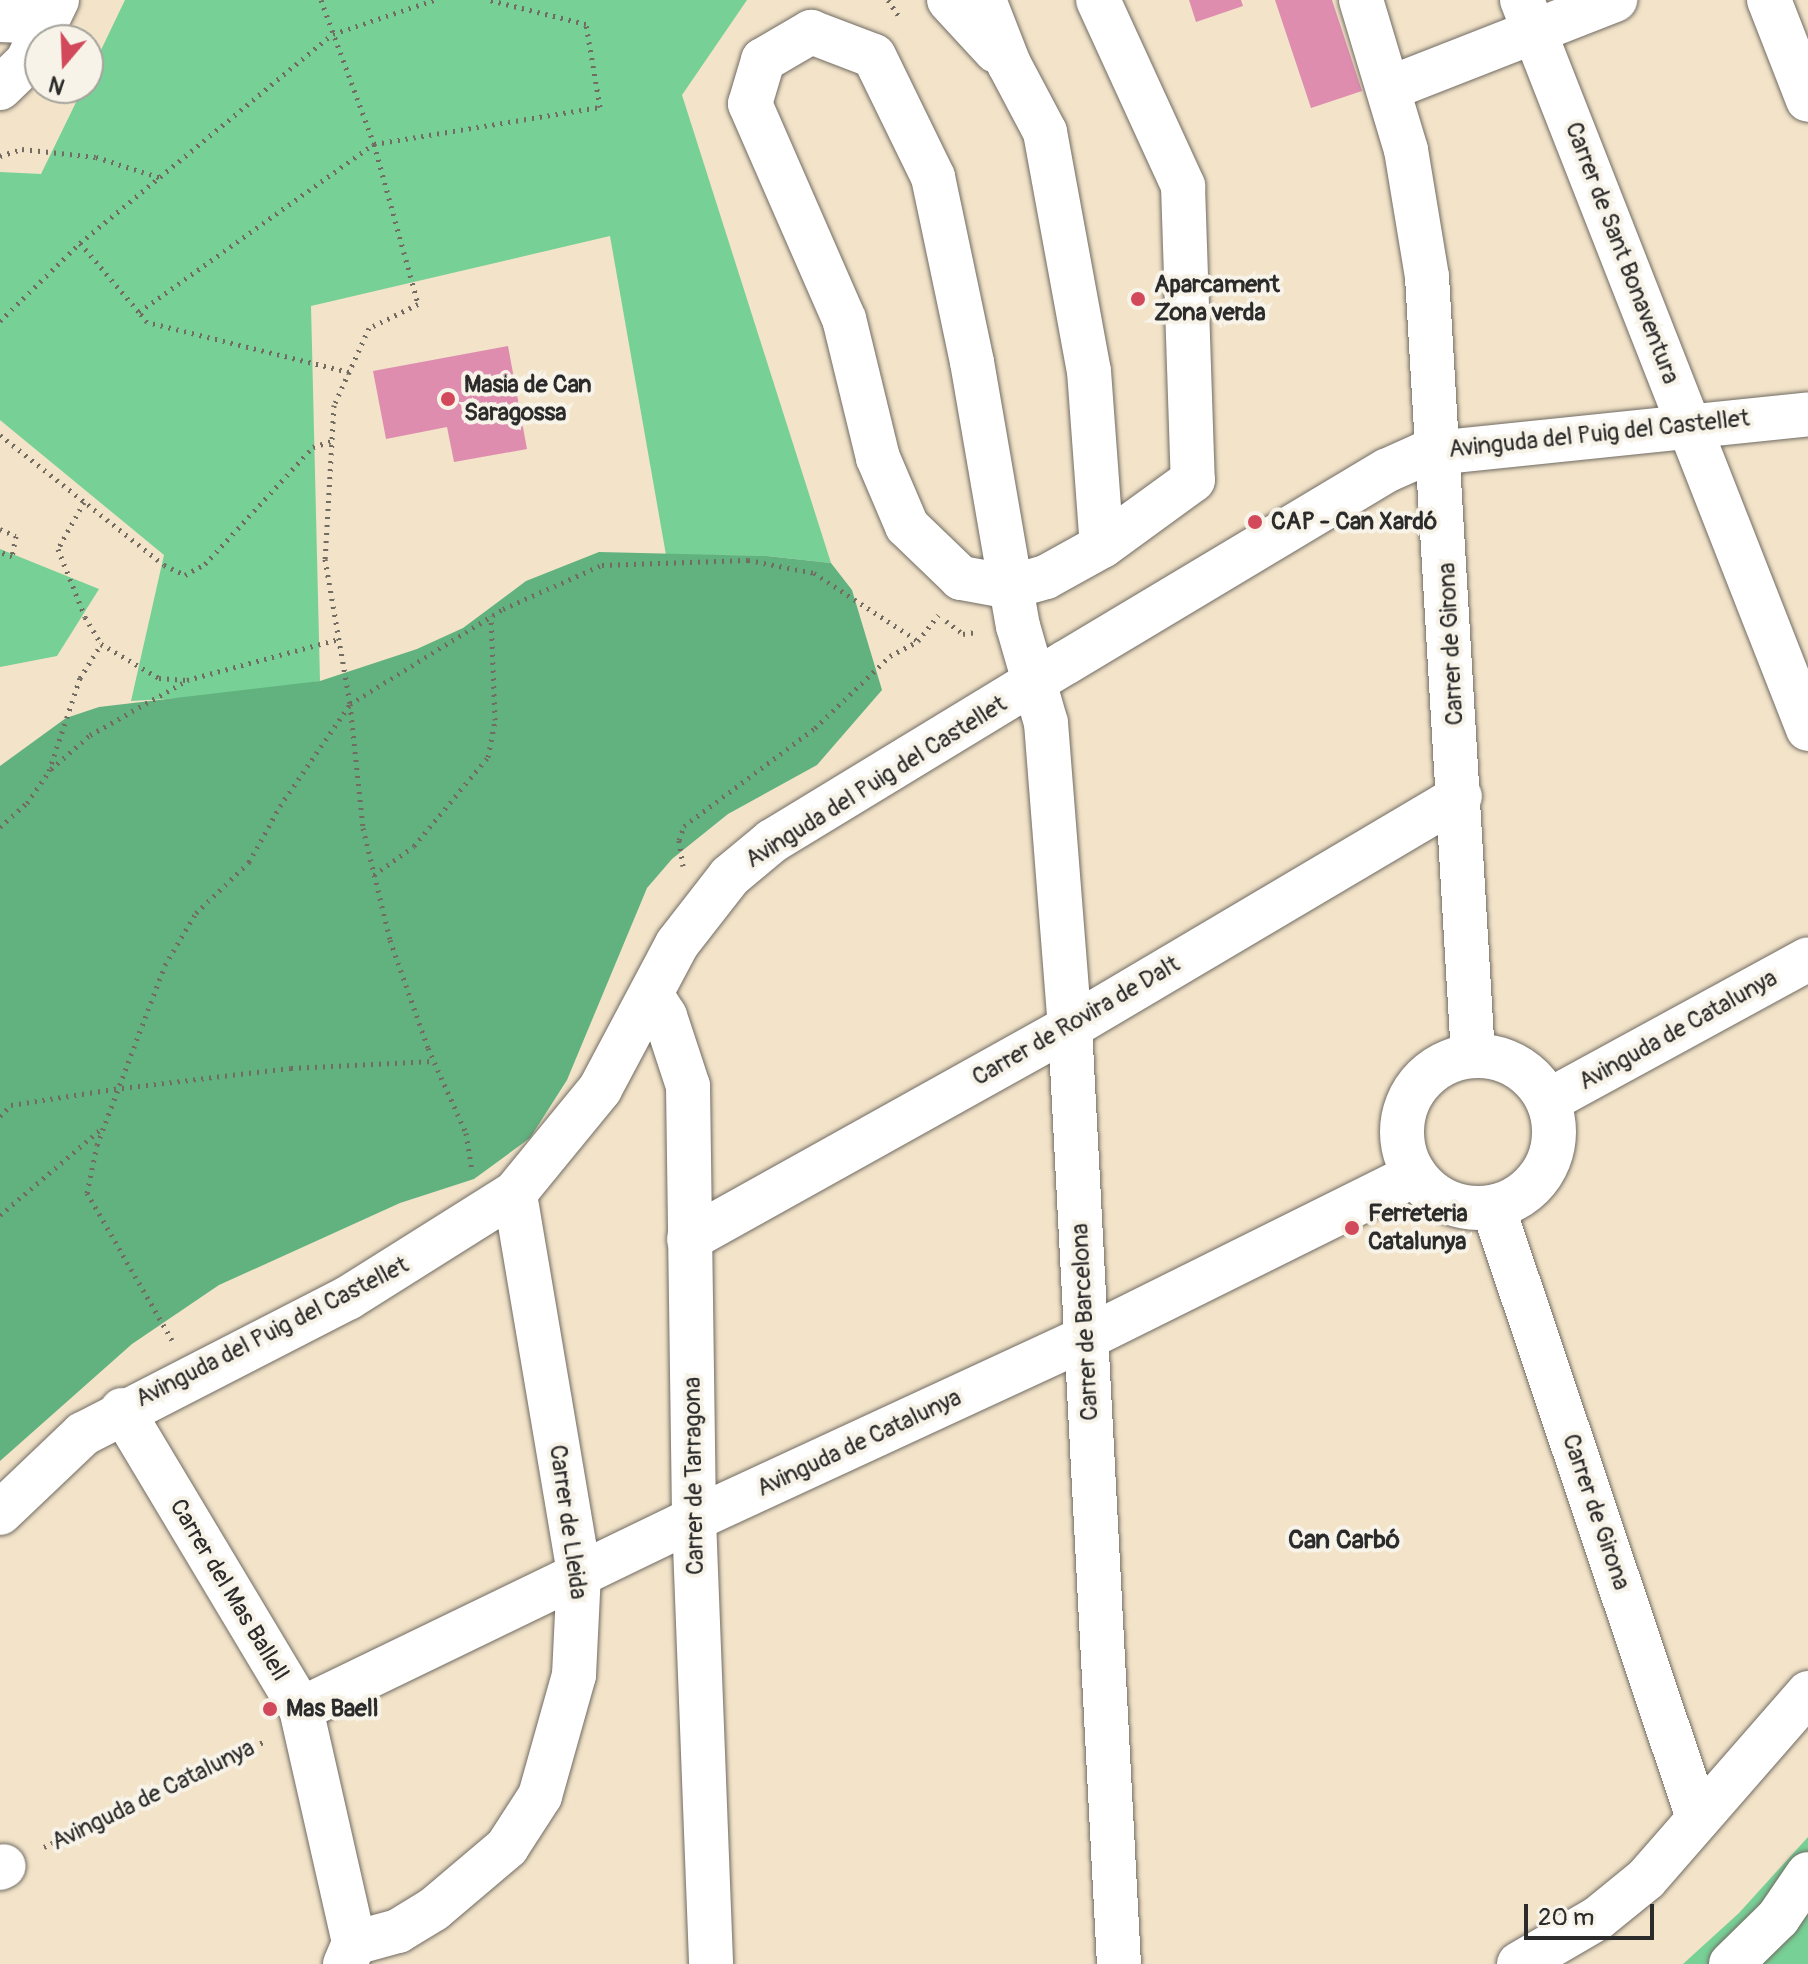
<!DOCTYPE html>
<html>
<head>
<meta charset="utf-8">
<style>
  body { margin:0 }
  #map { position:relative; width:1808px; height:1964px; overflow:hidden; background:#f2e3c9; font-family:Pangolin,sans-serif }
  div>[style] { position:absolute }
  .green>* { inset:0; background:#77d096 }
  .forest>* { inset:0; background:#61b27f }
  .building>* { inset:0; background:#de8daf }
  .path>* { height:5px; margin-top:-2.5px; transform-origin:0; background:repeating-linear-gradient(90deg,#716b62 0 2px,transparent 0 8px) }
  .roads { filter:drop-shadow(0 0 2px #716b62) drop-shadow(0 0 2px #716b62) }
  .minor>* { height:44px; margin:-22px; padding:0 22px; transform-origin:22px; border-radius:22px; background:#fff }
  .minor>.ring { margin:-22px; padding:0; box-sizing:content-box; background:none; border:44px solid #fff; border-radius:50% }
  .dots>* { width:22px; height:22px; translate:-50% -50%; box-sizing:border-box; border:4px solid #f7f3e8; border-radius:50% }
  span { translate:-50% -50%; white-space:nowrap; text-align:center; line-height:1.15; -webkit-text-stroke:8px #f7f3e8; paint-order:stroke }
  .street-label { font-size:24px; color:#2b2b2b }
  .poi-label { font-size:24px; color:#2b2b2b; font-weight:700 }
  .left { translate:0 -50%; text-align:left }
  .neighbourhood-label { font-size:26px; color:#2b2b2b; font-weight:700 }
  .north { position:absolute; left:24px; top:24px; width:80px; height:80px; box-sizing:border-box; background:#f7f3e8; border:2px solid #a5a39c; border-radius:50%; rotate:199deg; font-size:22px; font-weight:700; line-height:32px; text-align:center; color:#2b2b2b }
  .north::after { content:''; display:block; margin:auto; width:28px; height:36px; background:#d1495b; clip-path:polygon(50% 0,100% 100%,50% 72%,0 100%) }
  .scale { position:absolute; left:1524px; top:1904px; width:130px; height:36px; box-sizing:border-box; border:4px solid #2b2b2b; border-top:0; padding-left:10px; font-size:24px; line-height:28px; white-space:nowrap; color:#2b2b2b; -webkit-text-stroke:6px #f7f3e8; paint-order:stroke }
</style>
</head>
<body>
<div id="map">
  <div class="green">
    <i style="clip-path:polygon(125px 0,747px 0,682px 95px,831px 563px,767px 556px,666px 555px,610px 236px,311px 306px,320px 681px,234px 695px,131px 701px,164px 555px,0 420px,0 172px,41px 174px,83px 88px,88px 88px,88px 77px)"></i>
    <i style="clip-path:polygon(0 549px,99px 589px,57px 656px,0 667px)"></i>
    <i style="clip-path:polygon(1808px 1837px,1808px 1964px,1683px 1964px,1739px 1913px)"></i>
  </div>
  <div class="forest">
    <i style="clip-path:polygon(599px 552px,767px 556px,831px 563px,852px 590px,882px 690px,817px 765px,728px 814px,672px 859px,647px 888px,567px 1080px,530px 1138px,474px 1179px,400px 1203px,219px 1285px,132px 1344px,0 1461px,0 766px,66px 718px,99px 707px,320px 681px,417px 649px,463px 628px,526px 581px)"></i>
  </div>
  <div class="building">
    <i style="clip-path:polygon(1189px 0,1241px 0,1243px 6px,1196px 22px)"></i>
    <i style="clip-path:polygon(1275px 0,1332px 0,1362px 91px,1311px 108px)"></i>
    <i style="clip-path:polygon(508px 346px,527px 449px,454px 462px,447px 427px,386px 439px,373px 371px)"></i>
  </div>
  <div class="path">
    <i style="left:321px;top:0;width:153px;rotate:69.8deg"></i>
    <i style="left:374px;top:144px;width:166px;rotate:74.6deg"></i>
    <i style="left:418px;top:304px;width:55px;rotate:153.9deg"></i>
    <i style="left:369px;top:328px;width:85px;rotate:114.4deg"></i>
    <i style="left:334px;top:405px;width:154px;rotate:93.3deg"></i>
    <i style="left:325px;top:559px;width:147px;rotate:80.2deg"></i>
    <i style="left:350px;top:704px;width:125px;rotate:84deg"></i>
    <i style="left:363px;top:828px;width:115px;rotate:76.4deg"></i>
    <i style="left:390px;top:940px;width:114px;rotate:70.6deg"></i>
    <i style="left:428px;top:1048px;width:93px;rotate:65.9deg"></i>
    <i style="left:466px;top:1133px;width:38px;rotate:81deg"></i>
    <i style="left:888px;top:0;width:23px;rotate:56deg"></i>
    <i style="left:0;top:156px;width:23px;rotate:-18deg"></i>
    <i style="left:22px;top:149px;width:74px;rotate:6.2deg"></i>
    <i style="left:96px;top:157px;width:68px;rotate:17.9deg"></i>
    <i style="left:80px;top:243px;width:91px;rotate:49.5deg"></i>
    <i style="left:0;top:321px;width:112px;rotate:-44.3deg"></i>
    <i style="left:80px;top:243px;width:328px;rotate:-39.6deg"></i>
    <i style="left:333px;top:34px;width:107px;rotate:-18.6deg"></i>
    <i style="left:349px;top:372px;width:208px;rotate:-166.1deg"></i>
    <i style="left:147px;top:322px;width:13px;rotate:-129deg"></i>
    <i style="left:139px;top:312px;width:289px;rotate:-35.6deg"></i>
    <i style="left:374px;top:144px;width:229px;rotate:-9.3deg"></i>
    <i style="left:600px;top:107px;width:84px;rotate:-99.6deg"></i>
    <i style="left:586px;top:24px;width:99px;rotate:-166deg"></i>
    <i style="left:0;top:435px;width:209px;rotate:38.4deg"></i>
    <i style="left:164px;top:565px;width:23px;rotate:25deg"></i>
    <i style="left:185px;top:575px;width:23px;rotate:-29deg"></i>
    <i style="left:205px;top:564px;width:159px;rotate:-47.3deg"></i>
    <i style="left:313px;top:447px;width:19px;rotate:-18deg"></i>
    <i style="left:84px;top:502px;width:54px;rotate:119deg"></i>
    <i style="left:58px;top:549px;width:73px;rotate:68.3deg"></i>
    <i style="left:85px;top:617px;width:31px;rotate:59deg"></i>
    <i style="left:101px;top:644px;width:67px;rotate:30.4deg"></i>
    <i style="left:159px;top:678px;width:28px;rotate:4deg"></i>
    <i style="left:187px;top:680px;width:157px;rotate:-15.1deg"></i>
    <i style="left:0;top:529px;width:17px;rotate:24deg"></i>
    <i style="left:16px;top:536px;width:20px;rotate:101deg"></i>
    <i style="left:12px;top:556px;width:13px;rotate:-162deg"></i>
    <i style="left:946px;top:621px;width:21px;rotate:37deg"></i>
    <i style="left:963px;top:634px;width:13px;rotate:-9deg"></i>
    <i style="left:51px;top:769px;width:52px;rotate:-41.1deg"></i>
    <i style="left:90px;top:735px;width:110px;rotate:-29.4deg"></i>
    <i style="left:0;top:827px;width:36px;rotate:-42deg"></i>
    <i style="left:27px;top:803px;width:39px;rotate:-55deg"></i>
    <i style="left:49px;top:771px;width:98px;rotate:-71.6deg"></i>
    <i style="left:80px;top:678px;width:40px;rotate:-58deg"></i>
    <i style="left:683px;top:866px;width:26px;rotate:-99deg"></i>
    <i style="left:679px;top:840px;width:15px;rotate:-70deg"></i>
    <i style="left:684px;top:826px;width:164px;rotate:-36.8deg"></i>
    <i style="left:815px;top:728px;width:104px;rotate:-43.8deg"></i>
    <i style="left:890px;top:656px;width:32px;rotate:-28deg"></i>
    <i style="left:918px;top:641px;width:33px;rotate:-52deg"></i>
    <i style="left:374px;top:875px;width:49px;rotate:-35.9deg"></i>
    <i style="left:414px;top:846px;width:116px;rotate:-50.3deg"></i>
    <i style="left:488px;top:757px;width:38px;rotate:-79deg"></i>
    <i style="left:495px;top:720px;width:104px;rotate:-92.2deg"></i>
    <i style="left:0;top:1116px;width:16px;rotate:-45deg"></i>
    <i style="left:11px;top:1105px;width:104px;rotate:-8.8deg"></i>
    <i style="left:114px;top:1089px;width:178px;rotate:-6.8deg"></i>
    <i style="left:291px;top:1068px;width:143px;rotate:-2.8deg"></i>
    <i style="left:0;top:1215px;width:131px;rotate:-40.4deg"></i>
    <i style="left:172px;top:1340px;width:170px;rotate:-120deg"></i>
    <i style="left:87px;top:1193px;width:49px;rotate:-78.2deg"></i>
    <i style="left:97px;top:1145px;width:192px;rotate:-69.3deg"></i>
    <i style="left:165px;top:965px;width:61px;rotate:-59.2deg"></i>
    <i style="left:196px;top:913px;width:74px;rotate:-43.9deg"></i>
    <i style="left:249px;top:862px;width:64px;rotate:-61deg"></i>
    <i style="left:280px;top:806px;width:124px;rotate:-55.5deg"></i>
    <i style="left:350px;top:704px;width:180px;rotate:-31.8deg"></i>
    <i style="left:503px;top:609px;width:108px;rotate:-24deg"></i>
    <i style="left:602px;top:565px;width:146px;rotate:-2deg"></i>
    <i style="left:748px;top:560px;width:67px;rotate:11.1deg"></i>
    <i style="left:814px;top:573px;width:124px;rotate:33.2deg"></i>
    <i style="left:44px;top:1847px;width:245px;rotate:-25.6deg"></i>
  </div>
  <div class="roads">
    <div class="minor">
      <i style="left:949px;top:0;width:69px;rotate:47.3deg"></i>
      <i style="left:984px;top:0;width:69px;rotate:68.7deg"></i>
      <i style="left:1009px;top:64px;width:77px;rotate:62.1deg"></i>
      <i style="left:1045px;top:132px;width:243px;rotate:79.6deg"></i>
      <i style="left:1089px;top:371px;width:175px;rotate:85.8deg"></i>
      <i style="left:1098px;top:0;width:205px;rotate:65.4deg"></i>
      <i style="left:1183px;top:186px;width:294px;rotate:88.1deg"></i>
      <i style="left:1193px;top:480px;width:112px;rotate:144deg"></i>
      <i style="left:1102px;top:546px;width:64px;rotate:151deg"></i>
      <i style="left:1046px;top:577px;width:36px;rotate:164deg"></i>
      <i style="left:1011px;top:587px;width:51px;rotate:-169.8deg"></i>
      <i style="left:961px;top:578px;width:75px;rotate:-136.1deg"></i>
      <i style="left:907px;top:526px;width:74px;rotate:-113.1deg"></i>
      <i style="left:878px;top:458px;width:143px;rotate:-103.7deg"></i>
      <i style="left:844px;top:319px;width:235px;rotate:-113.6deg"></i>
      <i style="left:750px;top:104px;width:46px;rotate:-73.5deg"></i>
      <i style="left:763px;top:60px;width:56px;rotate:-30.3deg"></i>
      <i style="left:811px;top:32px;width:67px;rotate:20.9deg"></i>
      <i style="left:874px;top:56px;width:135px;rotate:64deg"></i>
      <i style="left:933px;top:177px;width:189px;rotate:78.1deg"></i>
      <i style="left:972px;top:362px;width:228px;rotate:80.2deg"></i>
      <i style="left:1011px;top:587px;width:40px;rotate:80deg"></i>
      <i style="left:1018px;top:626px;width:101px;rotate:73.9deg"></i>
      <i style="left:1046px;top:723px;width:305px;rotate:85.5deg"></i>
      <i style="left:1070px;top:1027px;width:938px;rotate:87.01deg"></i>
      <i style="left:1361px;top:0;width:157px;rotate:73.3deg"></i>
      <i style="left:1406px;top:150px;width:129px;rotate:80.6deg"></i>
      <i style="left:1427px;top:277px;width:780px;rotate:86.62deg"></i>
      <i style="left:1522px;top:0;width:783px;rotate:68.58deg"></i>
      <i style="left:1769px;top:0;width:107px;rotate:68.7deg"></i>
      <i style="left:0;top:20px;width:46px;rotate:2.5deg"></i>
      <i style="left:0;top:88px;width:37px;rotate:-44deg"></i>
      <i style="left:27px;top:62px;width:69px;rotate:-64.2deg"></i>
      <i style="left:1390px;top:88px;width:242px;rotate:-21.4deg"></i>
      <i style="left:652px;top:996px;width:24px;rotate:57deg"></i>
      <i style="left:665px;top:1016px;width:74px;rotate:71.8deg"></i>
      <i style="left:688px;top:1086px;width:433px;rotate:89.2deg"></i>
      <i style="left:694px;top:1519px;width:445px;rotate:87.8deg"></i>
      <i class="ring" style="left:1402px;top:1056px;width:108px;height:108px"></i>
      <i style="left:1548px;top:1101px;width:296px;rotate:-28.6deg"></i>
      <i style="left:1493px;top:1207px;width:644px;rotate:71.45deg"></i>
      <i style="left:689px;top:1239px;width:436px;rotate:-29.1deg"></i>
      <i style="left:1070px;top:1027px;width:453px;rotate:-30.6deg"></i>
      <i style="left:122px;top:1410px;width:348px;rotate:59.1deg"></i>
      <i style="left:301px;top:1709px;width:240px;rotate:77.2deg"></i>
      <i style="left:354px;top:1943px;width:23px;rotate:113deg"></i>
      <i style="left:0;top:1513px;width:115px;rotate:-43.6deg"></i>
      <i style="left:83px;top:1434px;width:298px;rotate:-27.2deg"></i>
      <i style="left:348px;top:1298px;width:197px;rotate:-32.2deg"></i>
      <i style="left:515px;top:1193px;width:134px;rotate:-50.7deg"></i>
      <i style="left:600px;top:1089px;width:164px;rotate:-62deg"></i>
      <i style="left:677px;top:944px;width:86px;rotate:-52.1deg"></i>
      <i style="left:730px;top:876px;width:55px;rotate:-39.8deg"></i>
      <i style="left:772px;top:841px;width:343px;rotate:-31.3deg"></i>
      <i style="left:1065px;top:663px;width:376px;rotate:-30.9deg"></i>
      <i style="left:1388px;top:470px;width:39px;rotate:-24deg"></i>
      <i style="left:1424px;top:454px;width:386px;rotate:-5.9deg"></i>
      <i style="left:301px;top:1709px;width:437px;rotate:-25.8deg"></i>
      <i style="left:694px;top:1519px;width:432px;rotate:-24.8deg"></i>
      <i style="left:1086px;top:1338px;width:367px;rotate:-26.4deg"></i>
      <i style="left:0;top:1868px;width:4px;rotate:-27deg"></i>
      <i style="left:354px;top:1943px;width:46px;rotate:-15.3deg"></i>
      <i style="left:398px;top:1931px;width:42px;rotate:-31.4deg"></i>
      <i style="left:434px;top:1909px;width:96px;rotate:-40.3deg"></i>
      <i style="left:507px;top:1847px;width:61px;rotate:-57.1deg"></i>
      <i style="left:540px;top:1796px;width:126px;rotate:-74.3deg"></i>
      <i style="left:574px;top:1675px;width:102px;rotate:-87.2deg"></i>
      <i style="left:579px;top:1573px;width:385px;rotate:-99.6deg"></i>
      <i style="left:1519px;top:1964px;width:91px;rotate:-30.2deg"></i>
      <i style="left:1598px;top:1918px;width:62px;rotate:-39.1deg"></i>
      <i style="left:1646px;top:1879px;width:247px;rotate:-48.9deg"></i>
      <i style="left:1731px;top:1964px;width:66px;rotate:-44.4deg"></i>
      <i style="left:1778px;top:1918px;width:53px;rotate:-55.7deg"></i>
    </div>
  </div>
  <div class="dots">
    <i style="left:1138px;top:299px;background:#d1495b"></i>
    <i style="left:448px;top:399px;background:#d1495b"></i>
    <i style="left:1255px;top:522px;background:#d1495b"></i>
    <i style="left:1352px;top:1228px;background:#d1495b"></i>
    <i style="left:270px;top:1709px;background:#d1495b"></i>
  </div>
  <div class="street-label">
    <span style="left:1622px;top:253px;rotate:69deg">Carrer de Sant Bonaventura</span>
    <span style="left:1599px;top:434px;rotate:-6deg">Avinguda del Puig del Castellet</span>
    <span style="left:1451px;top:644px;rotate:-93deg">Carrer de Girona</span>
    <span style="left:876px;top:782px;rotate:-32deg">Avinguda del Puig del Castellet</span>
    <span style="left:1076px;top:1021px;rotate:-30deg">Carrer de Rovira de Dalt</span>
    <span style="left:1678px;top:1030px;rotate:-29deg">Avinguda de Catalunya</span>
    <span style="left:1085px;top:1322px;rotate:-93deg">Carrer de Barcelona</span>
    <span style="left:272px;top:1332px;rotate:-27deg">Avinguda del Puig del Castellet</span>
    <span style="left:859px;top:1443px;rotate:-25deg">Avinguda de Catalunya</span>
    <span style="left:694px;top:1476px;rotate:-91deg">Carrer de Tarragona</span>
    <span style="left:1596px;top:1512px;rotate:71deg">Carrer de Girona</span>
    <span style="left:568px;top:1522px;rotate:82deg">Carrer de Lleida</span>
    <span style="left:229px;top:1590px;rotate:59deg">Carrer del Mas Ballell</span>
    <span style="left:153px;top:1795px;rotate:-26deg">Avinguda de Catalunya</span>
  </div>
  <div class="poi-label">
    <span class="left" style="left:1154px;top:299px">Aparcament<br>Zona verda</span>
    <span class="left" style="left:464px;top:399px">Masia de Can<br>Saragossa</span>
    <span class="left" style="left:1271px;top:522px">CAP - Can Xardó</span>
    <span class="left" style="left:1368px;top:1228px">Ferreteria<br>Catalunya</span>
    <span class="left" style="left:286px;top:1709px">Mas Baell</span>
  </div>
  <div class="neighbourhood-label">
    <span style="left:1344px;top:1541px">Can Carbó</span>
  </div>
  <div class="north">N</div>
  <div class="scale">20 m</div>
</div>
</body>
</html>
